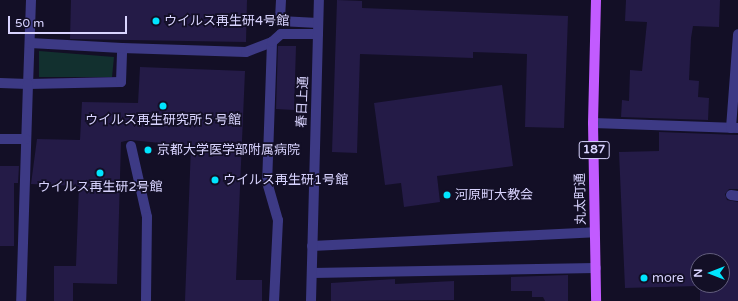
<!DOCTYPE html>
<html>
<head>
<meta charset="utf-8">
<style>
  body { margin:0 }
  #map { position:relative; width:738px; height:301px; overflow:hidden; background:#130f26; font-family:"Varela Round","Noto Sans JP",sans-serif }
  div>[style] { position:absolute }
  .green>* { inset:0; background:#12302f }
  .building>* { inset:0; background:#241b47 }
  .minor>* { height:10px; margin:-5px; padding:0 5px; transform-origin:5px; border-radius:5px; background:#3d3a85 }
  .major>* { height:10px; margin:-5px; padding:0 5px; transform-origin:5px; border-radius:5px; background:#c25bff }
  .dots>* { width:11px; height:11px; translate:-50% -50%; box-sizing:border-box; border:2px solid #130f26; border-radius:50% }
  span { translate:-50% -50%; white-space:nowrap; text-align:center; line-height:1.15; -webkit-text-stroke:3.5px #130f26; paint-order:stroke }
  .shield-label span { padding:1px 3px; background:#130f26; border:1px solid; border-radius:3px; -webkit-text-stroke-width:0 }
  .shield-label { font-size:12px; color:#d9d4ff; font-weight:700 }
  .poi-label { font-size:13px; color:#d9d4ff }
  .left { translate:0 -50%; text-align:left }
  .street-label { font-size:13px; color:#d9d4ff }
  .north { position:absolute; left:690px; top:253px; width:40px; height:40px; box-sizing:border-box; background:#130f26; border:1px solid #625e7d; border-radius:50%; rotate:270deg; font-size:11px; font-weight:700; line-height:16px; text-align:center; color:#d9d4ff }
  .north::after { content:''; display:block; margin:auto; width:14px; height:18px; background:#00e5ff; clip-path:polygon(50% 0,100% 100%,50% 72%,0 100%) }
  .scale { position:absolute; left:8px; top:16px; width:119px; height:18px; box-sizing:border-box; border:2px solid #d9d4ff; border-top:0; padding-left:5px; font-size:12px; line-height:14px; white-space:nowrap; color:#d9d4ff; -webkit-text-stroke:3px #130f26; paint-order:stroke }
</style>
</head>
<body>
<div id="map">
  <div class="green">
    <i style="clip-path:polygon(39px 51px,114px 57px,112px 77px,39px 77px)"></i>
  </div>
  <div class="building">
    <i style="clip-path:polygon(71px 0,247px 0,246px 42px,70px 39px)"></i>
    <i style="clip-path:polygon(337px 0,362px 1px,362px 8px,568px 16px,564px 128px,525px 127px,527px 54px,473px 52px,473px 58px,360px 54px,357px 153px,332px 152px)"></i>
    <i style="clip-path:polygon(626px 0,720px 0,719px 27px,693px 26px,691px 38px,689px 80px,699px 81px,698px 97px,709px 98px,708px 120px,621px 117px,622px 100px,629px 101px,630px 70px,642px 71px,647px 22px,625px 21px)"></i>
    <i style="clip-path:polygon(278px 46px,296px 46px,294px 110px,276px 109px)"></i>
    <i style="clip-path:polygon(140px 67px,245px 71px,236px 280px,262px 280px,262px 301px,185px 301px,191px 146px,130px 140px,121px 142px,117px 284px,73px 283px,73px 301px,54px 301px,54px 266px,76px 266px,79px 186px,31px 184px,37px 139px,80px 140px,82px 102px,138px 103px)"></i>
    <i style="clip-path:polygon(502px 85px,513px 166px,437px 176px,440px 202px,404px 207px,401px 183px,385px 185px,374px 103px)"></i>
    <i style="clip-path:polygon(659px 132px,738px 135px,738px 189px,729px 189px,725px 194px,727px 200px,738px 202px,738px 301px,700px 301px,700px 285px,722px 285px,722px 261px,698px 261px,698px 286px,625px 288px,619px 152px,659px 151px)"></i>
    <i style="clip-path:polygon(0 166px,19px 166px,18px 183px,14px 183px,14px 246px,0 246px)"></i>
    <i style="clip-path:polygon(568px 275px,568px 301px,545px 301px,543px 297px,532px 297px,532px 291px,511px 291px,511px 277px)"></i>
    <i style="clip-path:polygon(395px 279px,395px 284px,454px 281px,454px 300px,331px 301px,331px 283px)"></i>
  </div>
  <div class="minor">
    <i style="left:31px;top:0;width:84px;rotate:92deg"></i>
    <i style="left:28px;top:84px;width:93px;rotate:-1.2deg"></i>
    <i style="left:121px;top:82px;width:34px;rotate:-88deg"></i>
    <i style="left:122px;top:48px;width:124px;rotate:1.8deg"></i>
    <i style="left:246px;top:52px;width:28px;rotate:-21deg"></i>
    <i style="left:272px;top:42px;width:140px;rotate:92deg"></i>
    <i style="left:267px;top:182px;width:40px;rotate:74deg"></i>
    <i style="left:278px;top:220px;width:81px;rotate:92.8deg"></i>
    <i style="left:281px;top:0;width:21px;rotate:93deg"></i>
    <i style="left:280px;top:21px;width:38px;rotate:3deg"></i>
    <i style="left:272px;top:42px;width:12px;rotate:-42deg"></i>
    <i style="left:281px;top:34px;width:37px"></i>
    <i style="left:30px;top:43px;width:92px;rotate:3.1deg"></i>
    <i style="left:0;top:83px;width:28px;rotate:2deg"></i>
    <i style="left:28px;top:84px;width:217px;rotate:91.8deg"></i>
    <i style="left:593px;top:123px;width:145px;rotate:2deg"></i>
    <i style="left:731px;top:128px;width:94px;rotate:-85.7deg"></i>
    <i style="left:0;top:139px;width:26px"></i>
    <i style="left:131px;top:146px;width:73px;rotate:77.3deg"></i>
    <i style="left:147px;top:217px;width:84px;rotate:90.7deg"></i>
    <i style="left:731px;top:195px;width:7px;rotate:8deg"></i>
    <i style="left:312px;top:246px;width:283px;rotate:-2.8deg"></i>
    <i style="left:312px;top:273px;width:284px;rotate:-1deg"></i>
    <i style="left:311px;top:301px;width:301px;rotate:-88.5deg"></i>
  </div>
  <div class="major">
    <i style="left:596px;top:0;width:123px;rotate:91.4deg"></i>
    <i style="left:593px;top:123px;width:178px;rotate:89deg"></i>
  </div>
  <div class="dots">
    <i style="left:156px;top:21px;background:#00e5ff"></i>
    <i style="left:163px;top:106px;background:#00e5ff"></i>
    <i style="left:148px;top:150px;background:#00e5ff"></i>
    <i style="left:100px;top:173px;background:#00e5ff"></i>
    <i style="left:215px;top:180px;background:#00e5ff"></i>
    <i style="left:447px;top:195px;background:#00e5ff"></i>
    <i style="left:644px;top:278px;background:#00e5ff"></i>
  </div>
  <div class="shield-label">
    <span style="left:594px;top:150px">187</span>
  </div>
  <div class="poi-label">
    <span class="left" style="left:164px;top:21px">ウイルス再生研4号館</span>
    <span style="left:163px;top:120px">ウイルス再生研究所５号館</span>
    <span class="left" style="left:157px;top:150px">京都大学医学部附属病院</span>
    <span class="left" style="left:223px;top:180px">ウイルス再生研1号館</span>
    <span style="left:100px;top:187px">ウイルス再生研2号館</span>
    <span class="left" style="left:455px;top:195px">河原町大教会</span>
    <span class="left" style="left:652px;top:278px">more</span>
  </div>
  <div class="street-label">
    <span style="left:303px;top:102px;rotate:-88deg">春日上通</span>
    <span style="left:581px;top:199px;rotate:-91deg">丸太町通</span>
  </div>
  <div class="north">N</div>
  <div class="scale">50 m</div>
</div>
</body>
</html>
